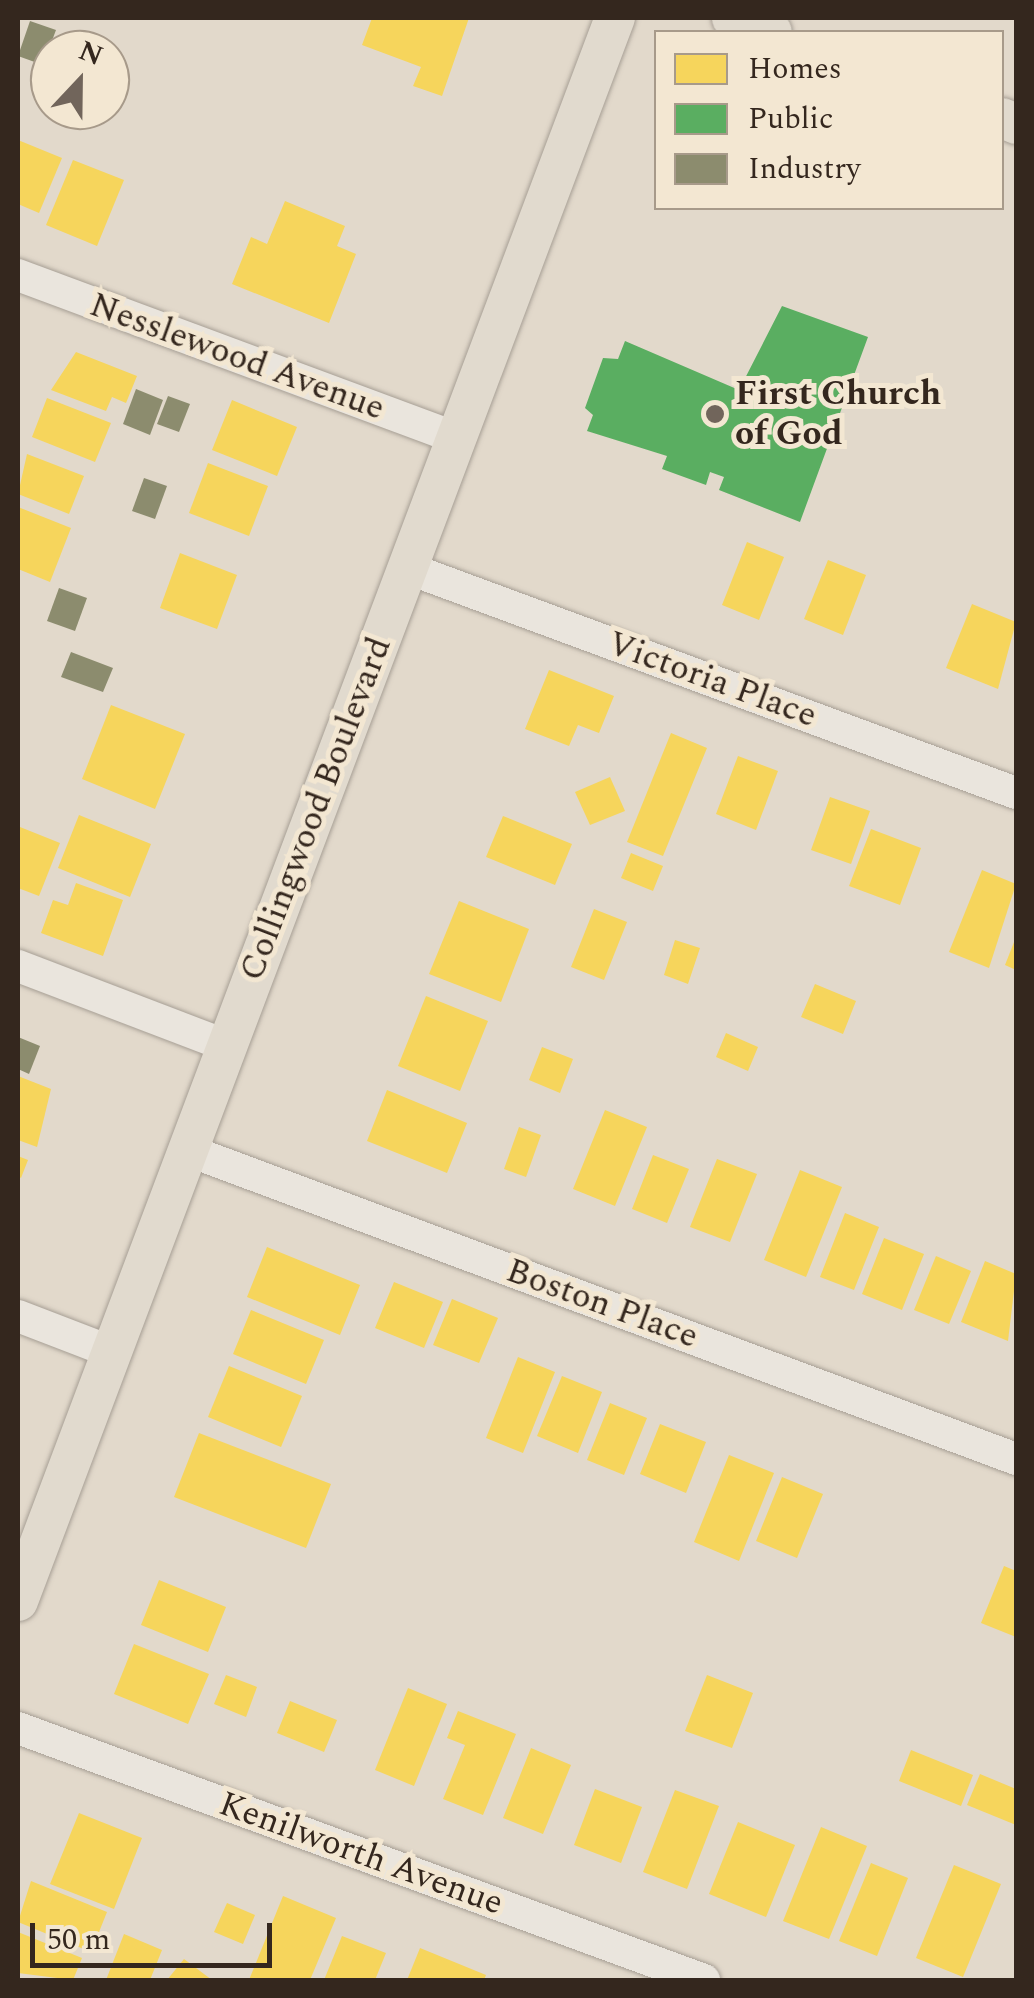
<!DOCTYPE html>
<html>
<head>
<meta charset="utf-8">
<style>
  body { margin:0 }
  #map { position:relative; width:1034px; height:1998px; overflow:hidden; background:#e2d9cb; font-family:Spectral,serif }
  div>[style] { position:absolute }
  .homes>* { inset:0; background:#f6d55c }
  .public>* { inset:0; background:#5aae61 }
  .industry>* { inset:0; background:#8c8c6e }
  .roads { filter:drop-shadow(0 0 2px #a79f95) drop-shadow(0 0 2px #a79f95) }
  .minor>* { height:32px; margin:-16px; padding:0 16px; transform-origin:16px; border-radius:16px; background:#eae5dd }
  .major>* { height:40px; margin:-20px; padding:0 20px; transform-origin:20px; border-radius:20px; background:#e1dace }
  .dots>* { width:28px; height:28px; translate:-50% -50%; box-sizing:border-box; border:5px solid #f3e7d2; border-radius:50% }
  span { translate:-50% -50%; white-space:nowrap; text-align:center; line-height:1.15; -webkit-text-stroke:10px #f3e7d2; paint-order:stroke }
  .street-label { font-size:35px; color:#34271e }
  .poi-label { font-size:35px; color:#34271e; font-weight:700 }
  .left { translate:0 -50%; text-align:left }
  .frame { position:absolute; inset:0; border:20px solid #34271e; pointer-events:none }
  .legend { position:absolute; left:654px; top:30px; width:350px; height:180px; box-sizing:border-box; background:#f3e7d2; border:2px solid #a79a8a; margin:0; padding:12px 18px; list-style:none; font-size:30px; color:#34271e }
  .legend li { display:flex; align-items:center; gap:20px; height:50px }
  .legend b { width:50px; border:2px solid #a79a8a }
  .north { position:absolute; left:30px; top:30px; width:100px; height:100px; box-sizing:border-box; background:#f3e7d2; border:2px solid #a79a8a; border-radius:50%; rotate:22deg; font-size:28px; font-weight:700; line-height:40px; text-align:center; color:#34271e }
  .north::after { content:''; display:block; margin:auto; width:35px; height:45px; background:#71655b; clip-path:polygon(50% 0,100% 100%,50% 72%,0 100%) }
  .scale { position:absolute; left:30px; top:1923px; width:242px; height:45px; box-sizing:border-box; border:5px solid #34271e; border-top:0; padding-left:12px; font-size:30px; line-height:35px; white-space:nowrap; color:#34271e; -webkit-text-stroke:8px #f3e7d2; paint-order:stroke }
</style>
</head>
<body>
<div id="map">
  <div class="homes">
    <i style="clip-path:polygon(372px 18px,469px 18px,442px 96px,413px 86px,421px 67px,362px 45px)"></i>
    <i style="clip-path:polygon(18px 140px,62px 158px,39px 213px,18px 204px)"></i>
    <i style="clip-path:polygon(73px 160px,124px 180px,97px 246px,46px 225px)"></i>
    <i style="clip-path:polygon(285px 201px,345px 226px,337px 246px,356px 254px,329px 323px,232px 284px,251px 237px,267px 244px)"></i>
    <i style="clip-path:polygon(76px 352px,137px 376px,126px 403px,112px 397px,106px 411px,51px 390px)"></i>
    <i style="clip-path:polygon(47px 398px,111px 423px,95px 462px,32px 437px)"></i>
    <i style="clip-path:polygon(232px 400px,297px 427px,277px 476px,212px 450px)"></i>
    <i style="clip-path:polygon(27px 454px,84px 476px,69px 514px,18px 494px)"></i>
    <i style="clip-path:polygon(208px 463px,268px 486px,249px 536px,189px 513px)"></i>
    <i style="clip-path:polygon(18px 507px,71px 528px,50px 582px,18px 569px)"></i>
    <i style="clip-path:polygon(747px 542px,784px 557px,759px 620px,722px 605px)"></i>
    <i style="clip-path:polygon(180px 553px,237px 575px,217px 629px,160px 608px)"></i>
    <i style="clip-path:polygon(828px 560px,866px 575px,843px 635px,804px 619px)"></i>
    <i style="clip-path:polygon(972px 604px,1016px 622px,998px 689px,946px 668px)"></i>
    <i style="clip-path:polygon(549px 670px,614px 696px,599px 733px,578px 725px,569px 746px,525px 729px)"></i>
    <i style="clip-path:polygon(111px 705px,185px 734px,155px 809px,82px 779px)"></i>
    <i style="clip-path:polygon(671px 733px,707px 748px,663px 856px,627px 842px)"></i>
    <i style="clip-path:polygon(738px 756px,778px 771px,756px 830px,716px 814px)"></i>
    <i style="clip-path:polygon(610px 777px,625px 811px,590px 825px,575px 792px)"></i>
    <i style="clip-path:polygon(830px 797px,870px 811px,851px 864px,811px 850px)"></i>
    <i style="clip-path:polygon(79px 815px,151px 844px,130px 897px,58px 868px)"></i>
    <i style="clip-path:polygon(503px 816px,572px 844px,555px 885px,486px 857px)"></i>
    <i style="clip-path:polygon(20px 827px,60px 843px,39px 896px,18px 888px)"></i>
    <i style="clip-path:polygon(871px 829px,921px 848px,900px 905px,849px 886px)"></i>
    <i style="clip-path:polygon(631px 853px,663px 866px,653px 891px,621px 878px)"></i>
    <i style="clip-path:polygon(982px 870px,1016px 884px,989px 968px,949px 952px)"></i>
    <i style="clip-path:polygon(76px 883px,123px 900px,103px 956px,41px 933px,53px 900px,68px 905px)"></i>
    <i style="clip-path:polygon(459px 901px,529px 929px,501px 1002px,429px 974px)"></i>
    <i style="clip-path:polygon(594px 909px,627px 922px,604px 980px,571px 967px)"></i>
    <i style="clip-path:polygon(1016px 937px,1016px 970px,1005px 965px)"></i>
    <i style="clip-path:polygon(675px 940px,700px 948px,688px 984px,664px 975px)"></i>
    <i style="clip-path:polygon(815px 984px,856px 1001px,843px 1034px,801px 1017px)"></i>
    <i style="clip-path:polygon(426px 996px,488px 1021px,460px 1091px,398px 1066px)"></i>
    <i style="clip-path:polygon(726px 1033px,758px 1047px,748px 1071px,716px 1057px)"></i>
    <i style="clip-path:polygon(542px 1047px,573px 1059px,560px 1093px,529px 1080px)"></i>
    <i style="clip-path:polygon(18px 1076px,51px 1089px,37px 1147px,18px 1140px)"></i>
    <i style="clip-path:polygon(387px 1090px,467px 1123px,447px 1173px,367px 1141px)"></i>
    <i style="clip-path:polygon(605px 1110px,647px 1127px,615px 1206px,573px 1189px)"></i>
    <i style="clip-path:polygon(519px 1127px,541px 1135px,526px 1177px,504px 1169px)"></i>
    <i style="clip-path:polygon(653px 1155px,689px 1169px,667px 1223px,632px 1209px)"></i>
    <i style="clip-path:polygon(18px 1156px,28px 1160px,21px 1178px,18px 1176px)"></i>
    <i style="clip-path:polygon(717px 1159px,757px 1174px,730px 1242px,690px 1227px)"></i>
    <i style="clip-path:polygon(800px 1170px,842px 1187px,806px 1277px,764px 1260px)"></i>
    <i style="clip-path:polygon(845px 1213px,879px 1227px,854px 1290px,820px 1277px)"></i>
    <i style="clip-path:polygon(884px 1238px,924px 1254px,902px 1310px,862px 1294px)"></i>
    <i style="clip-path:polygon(267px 1247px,360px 1285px,340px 1335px,247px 1297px)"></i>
    <i style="clip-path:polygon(936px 1256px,971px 1271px,949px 1324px,914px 1310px)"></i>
    <i style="clip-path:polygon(985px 1261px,1016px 1274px,1008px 1341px,961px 1322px)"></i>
    <i style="clip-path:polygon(394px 1282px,443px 1302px,424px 1348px,375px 1328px)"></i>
    <i style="clip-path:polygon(452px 1299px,498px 1318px,479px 1363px,433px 1345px)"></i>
    <i style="clip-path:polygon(251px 1310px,324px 1340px,306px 1384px,233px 1354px)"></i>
    <i style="clip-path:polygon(518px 1357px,555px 1372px,523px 1453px,486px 1438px)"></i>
    <i style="clip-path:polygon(229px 1366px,302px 1396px,281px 1447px,208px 1417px)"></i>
    <i style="clip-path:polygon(562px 1376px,602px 1392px,578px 1453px,537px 1436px)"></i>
    <i style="clip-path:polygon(610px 1403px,647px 1418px,624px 1475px,587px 1460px)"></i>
    <i style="clip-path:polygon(660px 1424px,706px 1442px,686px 1493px,640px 1474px)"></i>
    <i style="clip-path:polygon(199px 1433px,331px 1484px,306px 1548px,174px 1497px)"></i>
    <i style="clip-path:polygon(729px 1455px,774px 1473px,739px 1561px,694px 1542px)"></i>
    <i style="clip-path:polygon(782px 1477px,823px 1494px,797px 1558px,756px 1541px)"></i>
    <i style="clip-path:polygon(1004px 1566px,1016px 1571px,1016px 1637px,981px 1623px)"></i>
    <i style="clip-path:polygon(159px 1580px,226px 1607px,208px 1652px,141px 1625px)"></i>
    <i style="clip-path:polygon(134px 1644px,209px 1674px,188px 1724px,114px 1694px)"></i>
    <i style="clip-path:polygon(226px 1675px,257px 1687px,246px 1717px,214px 1704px)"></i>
    <i style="clip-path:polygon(707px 1675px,753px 1693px,732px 1748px,685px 1731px)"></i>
    <i style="clip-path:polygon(408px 1688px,447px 1704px,414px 1786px,375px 1770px)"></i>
    <i style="clip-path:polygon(290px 1701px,337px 1720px,324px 1752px,277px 1733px)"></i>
    <i style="clip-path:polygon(458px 1711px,516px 1734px,483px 1815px,443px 1799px,465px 1745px,447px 1738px)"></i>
    <i style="clip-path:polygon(531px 1748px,571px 1765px,543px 1834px,503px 1818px)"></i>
    <i style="clip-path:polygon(911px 1750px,973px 1775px,961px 1806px,899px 1781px)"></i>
    <i style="clip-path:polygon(980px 1774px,1016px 1789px,1016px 1825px,967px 1805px)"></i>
    <i style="clip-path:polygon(595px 1789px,642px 1807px,621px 1863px,574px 1845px)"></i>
    <i style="clip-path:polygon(675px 1790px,719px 1806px,687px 1889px,643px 1872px)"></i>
    <i style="clip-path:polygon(79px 1813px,142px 1838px,114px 1909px,50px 1884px)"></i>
    <i style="clip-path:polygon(738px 1822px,795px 1845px,766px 1917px,709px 1894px)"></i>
    <i style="clip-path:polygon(821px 1827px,867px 1846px,829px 1939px,783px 1921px)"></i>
    <i style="clip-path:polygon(871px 1863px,908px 1878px,877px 1956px,839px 1941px)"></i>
    <i style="clip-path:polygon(954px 1865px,1001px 1884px,963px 1977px,916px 1958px)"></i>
    <i style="clip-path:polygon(31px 1881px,107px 1912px,91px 1952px,18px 1922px)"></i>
    <i style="clip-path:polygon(283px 1896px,336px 1918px,310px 1980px,249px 1980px)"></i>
    <i style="clip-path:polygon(227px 1903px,255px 1915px,243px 1944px,214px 1932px)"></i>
    <i style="clip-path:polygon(18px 1932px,82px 1958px,73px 1980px,18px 1973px)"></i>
    <i style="clip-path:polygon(124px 1934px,162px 1950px,150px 1980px,106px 1980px)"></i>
    <i style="clip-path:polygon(342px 1936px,386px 1953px,375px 1980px,324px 1980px)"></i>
    <i style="clip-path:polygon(420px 1948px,486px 1975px,484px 1980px,407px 1980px)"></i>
    <i style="clip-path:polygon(184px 1959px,212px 1980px,167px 1980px)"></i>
  </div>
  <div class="public">
    <i style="clip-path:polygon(782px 306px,868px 337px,800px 522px,719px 490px,724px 477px,710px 472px,706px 485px,662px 469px,667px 456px,587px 431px,593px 415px,585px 408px,603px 358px,618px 359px,625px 341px,739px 390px)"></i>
  </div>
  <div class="industry">
    <i style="clip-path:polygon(30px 21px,56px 30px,43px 65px,18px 56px)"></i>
    <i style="clip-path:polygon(136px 389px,163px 400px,150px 435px,123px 424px)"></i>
    <i style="clip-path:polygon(168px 396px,190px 404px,179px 432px,157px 424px)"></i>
    <i style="clip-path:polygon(144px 478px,167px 486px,155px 519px,132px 511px)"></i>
    <i style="clip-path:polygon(59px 588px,87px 598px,75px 631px,47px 621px)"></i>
    <i style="clip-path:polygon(71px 652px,113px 668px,103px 692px,61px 677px)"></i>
    <i style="clip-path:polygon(18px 1037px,40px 1046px,29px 1074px,18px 1069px)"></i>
  </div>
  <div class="roads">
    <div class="minor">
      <i style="left:18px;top:275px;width:467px;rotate:20.4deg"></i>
      <i style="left:407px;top:568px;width:649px;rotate:20.28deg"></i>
      <i style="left:18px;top:966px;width:224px;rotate:20.9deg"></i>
      <i style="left:187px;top:1150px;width:885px;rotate:20.44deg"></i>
      <i style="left:18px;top:1316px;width:101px;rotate:21deg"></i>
      <i style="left:18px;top:1728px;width:731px;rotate:20.17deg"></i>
    </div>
    <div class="major">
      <i style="left:732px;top:18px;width:42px;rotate:19.3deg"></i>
      <i style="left:1002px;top:118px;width:15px;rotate:23deg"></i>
      <i style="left:18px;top:1601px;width:1692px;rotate:-69.34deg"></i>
    </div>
  </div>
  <div class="dots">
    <i style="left:715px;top:414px;background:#71655b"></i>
  </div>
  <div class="street-label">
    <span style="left:237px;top:357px;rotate:20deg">Nesslewood Avenue</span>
    <span style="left:712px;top:680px;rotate:20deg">Victoria Place</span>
    <span style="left:316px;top:809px;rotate:-69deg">Collingwood Boulevard</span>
    <span style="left:602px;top:1304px;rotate:20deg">Boston Place</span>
    <span style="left:361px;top:1854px;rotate:20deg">Kenilworth Avenue</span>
  </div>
  <div class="poi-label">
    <span class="left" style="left:735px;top:414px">First Church<br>of God</span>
  </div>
  <div class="frame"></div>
  <ul class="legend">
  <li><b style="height:28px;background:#f6d55c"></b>Homes</li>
  <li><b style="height:28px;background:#5aae61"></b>Public</li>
  <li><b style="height:28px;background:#8c8c6e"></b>Industry</li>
  </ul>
  <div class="north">N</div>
  <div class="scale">50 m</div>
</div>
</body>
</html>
